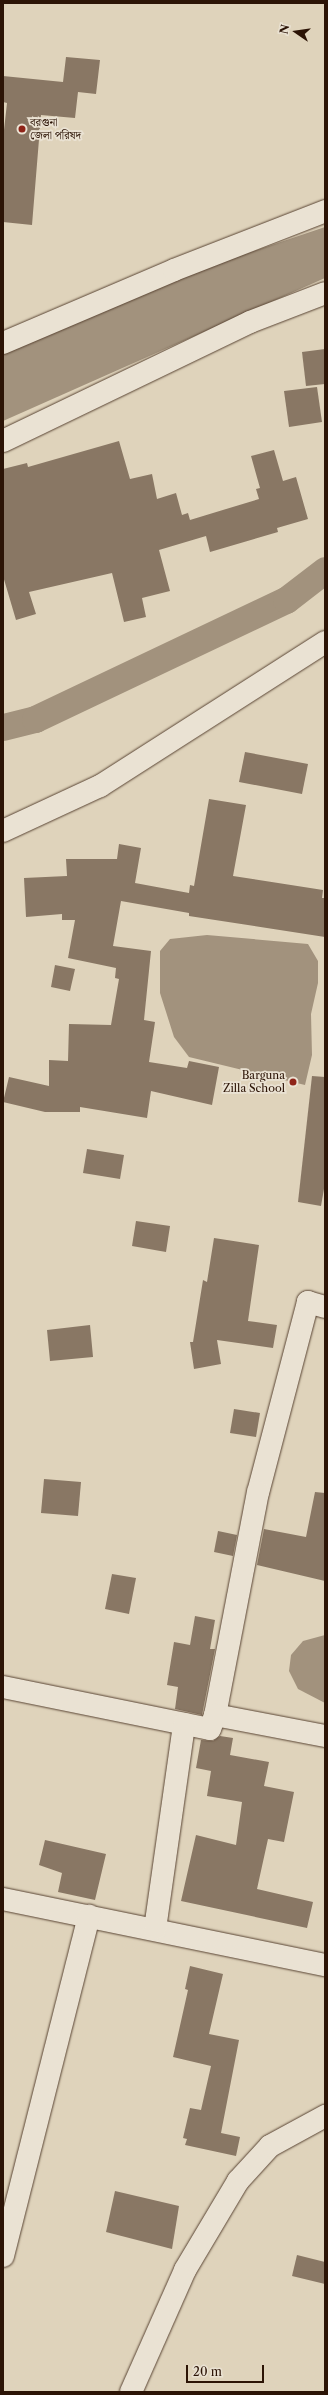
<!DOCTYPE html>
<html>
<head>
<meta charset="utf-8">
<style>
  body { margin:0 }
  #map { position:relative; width:328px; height:2395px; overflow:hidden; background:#dfd3bb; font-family:"Libre Caslon Text","Noto Serif Bengali",serif }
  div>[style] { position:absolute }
  .water>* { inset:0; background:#a2927d }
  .canal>* { height:27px; margin:-13.5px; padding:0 13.5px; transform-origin:13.5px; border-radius:13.5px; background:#a2927d }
  .building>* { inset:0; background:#897764 }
  .roads { filter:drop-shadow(0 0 1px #594433) drop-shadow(0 0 1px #594433) }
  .minor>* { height:22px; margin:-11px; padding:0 11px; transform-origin:11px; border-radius:11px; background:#eae2d3 }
  .dots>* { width:11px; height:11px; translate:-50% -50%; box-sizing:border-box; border:2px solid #eae2d3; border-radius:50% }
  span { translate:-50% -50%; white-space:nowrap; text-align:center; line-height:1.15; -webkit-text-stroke:3.5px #eae2d3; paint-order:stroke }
  .poi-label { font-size:11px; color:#2c1406 }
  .left { translate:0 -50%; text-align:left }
  .right { translate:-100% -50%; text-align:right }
  .frame { position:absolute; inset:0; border:4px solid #2c1406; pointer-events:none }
  .north { position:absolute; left:276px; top:12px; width:40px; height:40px; -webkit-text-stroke:3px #eae2d3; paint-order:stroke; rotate:283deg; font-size:11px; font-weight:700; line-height:16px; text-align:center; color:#2c1406 }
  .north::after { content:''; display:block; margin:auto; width:14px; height:18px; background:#2c1406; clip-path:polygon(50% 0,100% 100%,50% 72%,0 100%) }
  .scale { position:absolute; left:186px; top:2365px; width:78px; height:18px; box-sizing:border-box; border:2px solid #2c1406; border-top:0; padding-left:5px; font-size:12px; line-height:14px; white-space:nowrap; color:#2c1406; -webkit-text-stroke:3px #eae2d3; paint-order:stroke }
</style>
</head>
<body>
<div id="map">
  <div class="water">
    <i style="clip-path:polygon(325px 227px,325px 278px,3px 421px,3px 350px,171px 279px)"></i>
    <i style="clip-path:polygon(207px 935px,308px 944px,318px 961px,318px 983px,311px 1014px,312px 1055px,305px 1085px,189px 1057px,174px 1037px,160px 993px,160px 951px,170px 939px)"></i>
    <i style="clip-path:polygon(325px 1635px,325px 1703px,298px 1689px,289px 1671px,291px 1655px,303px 1641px)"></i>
  </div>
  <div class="canal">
    <i style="left:3px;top:727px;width:33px;rotate:-14deg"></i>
    <i style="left:35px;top:719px;width:278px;rotate:-25.4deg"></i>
    <i style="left:286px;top:600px;width:49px;rotate:-37.6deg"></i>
  </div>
  <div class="building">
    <i style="clip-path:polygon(66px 57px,100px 60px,96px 94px,78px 92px,75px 118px,41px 115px,32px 225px,3px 222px,3px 139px,7px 103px,3px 102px,3px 76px,63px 82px)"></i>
    <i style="clip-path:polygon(325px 349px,325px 384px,306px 386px,302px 352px)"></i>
    <i style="clip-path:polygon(317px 387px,322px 422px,289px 427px,284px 391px)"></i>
    <i style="clip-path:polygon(119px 441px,130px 479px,152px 474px,157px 499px,176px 493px,182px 515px,188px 513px,190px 520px,259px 499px,256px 489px,260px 488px,251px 456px,274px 450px,283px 481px,296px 477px,308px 519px,277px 528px,278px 532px,210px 552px,206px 536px,159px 550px,170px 591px,142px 598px,146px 617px,124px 622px,112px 573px,29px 592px,36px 614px,16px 620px,3px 576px,3px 469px,27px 463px,28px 467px)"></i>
    <i style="clip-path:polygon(245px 752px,308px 764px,302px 794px,239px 782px)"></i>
    <i style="clip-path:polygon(209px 799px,246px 805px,233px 876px,323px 890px,322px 898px,325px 898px,325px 937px,189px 916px,189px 913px,121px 901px,113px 946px,151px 951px,144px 1020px,155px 1022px,149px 1062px,187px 1068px,189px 1061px,219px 1067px,212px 1105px,151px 1091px,147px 1118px,80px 1107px,80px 1112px,45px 1112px,3px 1102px,9px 1077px,49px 1086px,49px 1060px,68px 1061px,69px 1024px,111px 1025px,119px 979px,115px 978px,116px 968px,68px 958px,75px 920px,62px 920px,62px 914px,26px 917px,24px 878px,67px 876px,66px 859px,117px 859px,119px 844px,141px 848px,135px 883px,189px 893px,190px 885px,194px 886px)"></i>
    <i style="clip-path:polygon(55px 965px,75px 969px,70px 991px,51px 987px)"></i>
    <i style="clip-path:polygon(312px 1076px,325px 1077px,325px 1183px,321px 1206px,298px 1202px)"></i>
    <i style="clip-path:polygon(87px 1149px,124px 1155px,120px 1179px,83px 1173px)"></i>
    <i style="clip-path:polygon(136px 1221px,170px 1226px,166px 1252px,132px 1246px)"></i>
    <i style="clip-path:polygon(214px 1238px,259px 1245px,248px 1321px,277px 1325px,273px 1348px,217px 1340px,221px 1364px,194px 1369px,190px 1342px,193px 1342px,203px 1280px,207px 1282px)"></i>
    <i style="clip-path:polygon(90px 1325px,93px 1357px,50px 1361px,47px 1330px)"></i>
    <i style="clip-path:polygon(234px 1409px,260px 1413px,256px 1437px,230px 1433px)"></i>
    <i style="clip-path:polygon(44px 1479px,81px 1482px,78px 1516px,41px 1513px)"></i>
    <i style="clip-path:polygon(315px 1492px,325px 1493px,325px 1581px,257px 1565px,264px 1529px,306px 1537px)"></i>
    <i style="clip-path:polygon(218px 1531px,237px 1535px,233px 1556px,214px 1552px)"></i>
    <i style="clip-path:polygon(112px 1574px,136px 1578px,129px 1614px,105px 1609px)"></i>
    <i style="clip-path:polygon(195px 1616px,215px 1620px,210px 1649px,215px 1649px,202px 1715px,175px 1709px,178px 1687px,167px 1685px,174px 1642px,190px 1645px)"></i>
    <i style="clip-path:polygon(220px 1736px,233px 1738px,230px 1755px,269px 1762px,264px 1786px,294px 1792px,284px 1842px,268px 1839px,257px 1889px,313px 1902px,307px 1928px,181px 1901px,196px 1835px,236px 1845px,242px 1802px,207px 1796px,211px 1771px,196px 1768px,201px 1740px,213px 1741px)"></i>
    <i style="clip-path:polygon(45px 1840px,106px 1854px,95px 1900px,58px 1892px,62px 1873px,39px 1865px)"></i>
    <i style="clip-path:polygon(190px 1966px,223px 1974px,209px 2034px,239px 2040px,221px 2133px,240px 2137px,236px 2156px,185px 2145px,187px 2139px,183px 2138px,190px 2108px,201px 2110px,211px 2066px,173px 2057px,188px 1990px,185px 1989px)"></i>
    <i style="clip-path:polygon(115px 2191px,179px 2206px,172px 2249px,106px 2232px)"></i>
    <i style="clip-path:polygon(297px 2255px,325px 2262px,325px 2284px,292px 2276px)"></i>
  </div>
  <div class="roads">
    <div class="minor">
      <i style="left:3px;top:343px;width:186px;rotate:-23.1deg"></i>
      <i style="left:174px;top:270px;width:162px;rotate:-21.3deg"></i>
      <i style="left:3px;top:441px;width:274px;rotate:-25.7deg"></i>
      <i style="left:250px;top:322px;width:80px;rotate:-21.1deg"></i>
      <i style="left:3px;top:831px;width:107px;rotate:-24.9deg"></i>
      <i style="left:100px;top:786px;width:267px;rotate:-32.6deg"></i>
      <i style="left:325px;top:1307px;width:18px;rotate:-164deg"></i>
      <i style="left:308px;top:1302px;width:196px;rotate:104.7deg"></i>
      <i style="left:258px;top:1492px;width:227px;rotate:100.9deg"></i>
      <i style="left:215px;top:1715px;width:112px;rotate:10.8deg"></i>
      <i style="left:3px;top:1687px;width:211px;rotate:11.5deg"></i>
      <i style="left:210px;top:1729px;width:15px;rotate:-70deg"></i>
      <i style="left:3px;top:1899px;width:329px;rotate:11.6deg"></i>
      <i style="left:155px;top:1929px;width:207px;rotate:-81.9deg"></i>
      <i style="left:3px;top:2256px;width:351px;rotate:-75.8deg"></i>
      <i style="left:131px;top:2392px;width:133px;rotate:-66.1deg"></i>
      <i style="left:185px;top:2270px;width:104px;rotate:-59.2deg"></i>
      <i style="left:238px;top:2181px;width:47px;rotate:-47.6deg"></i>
      <i style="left:270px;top:2146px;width:63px;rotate:-28.6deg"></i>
    </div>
  </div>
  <div class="dots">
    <i style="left:22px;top:129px;background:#8f2418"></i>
    <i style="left:293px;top:1082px;background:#8f2418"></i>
  </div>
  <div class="poi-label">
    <span class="left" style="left:30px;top:129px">বরগুনা<br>জেলা পরিষদ</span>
    <span class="right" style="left:285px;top:1082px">Barguna<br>Zilla School</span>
  </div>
  <div class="frame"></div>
  <div class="north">N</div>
  <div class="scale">20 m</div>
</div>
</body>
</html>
